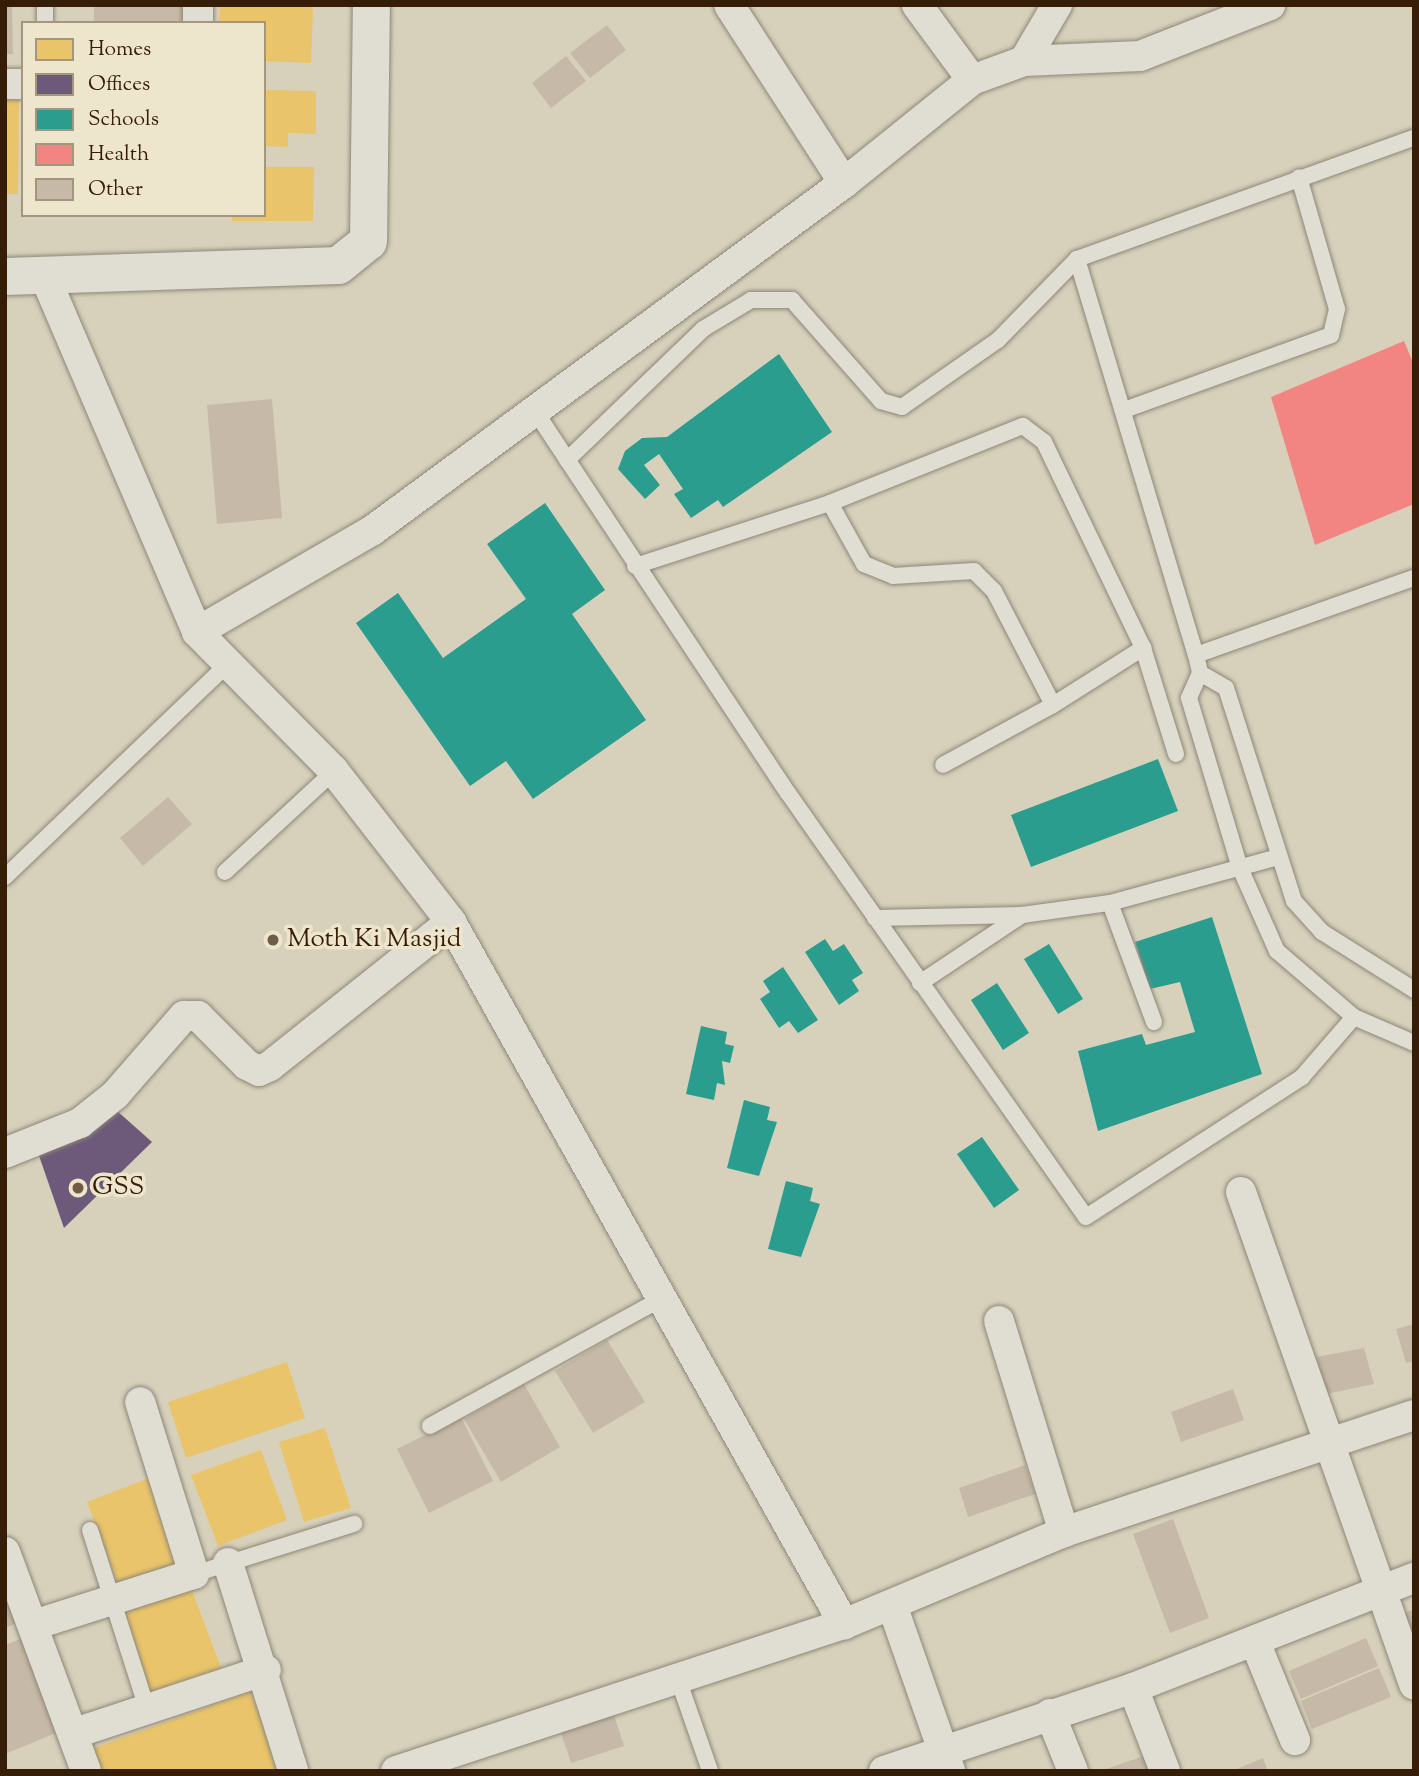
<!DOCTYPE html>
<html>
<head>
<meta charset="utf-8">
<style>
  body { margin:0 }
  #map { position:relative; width:1419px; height:1776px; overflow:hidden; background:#d7d1bc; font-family:"Sorts Mill Goudy",serif }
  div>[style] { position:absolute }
  .homes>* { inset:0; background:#e9c46a }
  .offices>* { inset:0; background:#6d597a }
  .schools>* { inset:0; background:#2a9d8f }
  .health>* { inset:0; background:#f28482 }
  .building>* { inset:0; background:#c6b9a7 }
  .roads { filter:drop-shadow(0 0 2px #8e8778) drop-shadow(0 0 2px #8e8778) }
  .service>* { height:16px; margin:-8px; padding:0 8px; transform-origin:8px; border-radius:8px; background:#e0ddd3 }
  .minor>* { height:30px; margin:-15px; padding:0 15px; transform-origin:15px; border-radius:15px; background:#e0ddd3 }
  .tertiary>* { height:37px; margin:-18.5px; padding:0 18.5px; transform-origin:18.5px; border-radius:18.5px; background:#e0ddd3 }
  .dots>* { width:19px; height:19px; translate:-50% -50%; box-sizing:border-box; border:4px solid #ede5cc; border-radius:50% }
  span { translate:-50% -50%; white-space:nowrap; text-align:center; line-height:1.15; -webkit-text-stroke:7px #ede5cc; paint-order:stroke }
  .poi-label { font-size:26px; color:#361d08 }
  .left { translate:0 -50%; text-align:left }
  .frame { position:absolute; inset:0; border:7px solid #361d08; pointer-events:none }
  .legend { position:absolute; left:21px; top:21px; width:245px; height:196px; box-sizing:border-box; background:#ede5cc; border:2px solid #a4957e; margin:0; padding:9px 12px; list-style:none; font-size:21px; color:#361d08 }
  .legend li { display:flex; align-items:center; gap:14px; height:35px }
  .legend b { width:35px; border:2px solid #a4957e }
</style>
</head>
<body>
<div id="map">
  <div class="homes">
    <i style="clip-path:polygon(220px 5px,313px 6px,311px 63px,264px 61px,264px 23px,219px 23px)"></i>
    <i style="clip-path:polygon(5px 88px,19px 88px,18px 194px,5px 194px)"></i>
    <i style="clip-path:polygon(264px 90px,316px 91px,316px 134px,288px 133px,288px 147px,264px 146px)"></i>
    <i style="clip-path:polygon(264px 167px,314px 167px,313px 221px,232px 221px,232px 215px,264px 215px)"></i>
    <i style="clip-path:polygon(287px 1362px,305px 1418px,186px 1458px,168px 1402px)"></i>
    <i style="clip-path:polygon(325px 1428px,351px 1508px,304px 1522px,279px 1442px)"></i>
    <i style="clip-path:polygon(261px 1450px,287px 1520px,218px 1546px,191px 1475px)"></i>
    <i style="clip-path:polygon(149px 1478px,182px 1565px,120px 1589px,87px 1502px)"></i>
    <i style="clip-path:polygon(190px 1585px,223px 1673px,150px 1700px,118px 1612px)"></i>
    <i style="clip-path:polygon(250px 1692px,284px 1771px,97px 1771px,91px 1749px)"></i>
  </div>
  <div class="offices">
    <i style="clip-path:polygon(116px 1110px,152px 1142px,64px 1228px,36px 1147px)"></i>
  </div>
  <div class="schools">
    <i style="clip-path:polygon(779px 354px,832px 432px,723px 507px,718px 500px,691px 518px,674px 494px,683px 489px,659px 454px,644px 465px,660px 485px,645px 499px,618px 469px,625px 451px,642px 438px,667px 437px)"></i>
    <i style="clip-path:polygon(545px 503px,605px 590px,572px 614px,646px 720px,533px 799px,506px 761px,470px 786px,356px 623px,398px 593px,443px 658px,526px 599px,487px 544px)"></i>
    <i style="clip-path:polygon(1158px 759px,1178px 811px,1031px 867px,1011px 815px)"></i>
    <i style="clip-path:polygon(1212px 917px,1262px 1074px,1098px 1131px,1078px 1051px,1142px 1034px,1146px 1045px,1195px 1032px,1180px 982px,1150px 989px,1135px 942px)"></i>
    <i style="clip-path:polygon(825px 939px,833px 951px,844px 944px,863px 973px,852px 980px,859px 991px,839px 1005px,805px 952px)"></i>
    <i style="clip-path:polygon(1049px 944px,1083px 999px,1058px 1014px,1024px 959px)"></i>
    <i style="clip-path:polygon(783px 967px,818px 1020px,798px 1033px,789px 1021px,779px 1028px,760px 999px,770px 992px,763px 981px)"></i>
    <i style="clip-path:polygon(997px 983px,1029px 1033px,1003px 1050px,971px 1000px)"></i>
    <i style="clip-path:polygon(701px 1026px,727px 1032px,725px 1044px,734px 1046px,730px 1063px,722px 1061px,725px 1085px,717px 1083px,714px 1100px,686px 1094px)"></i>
    <i style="clip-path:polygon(744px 1100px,770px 1107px,767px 1120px,777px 1122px,759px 1176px,727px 1168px)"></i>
    <i style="clip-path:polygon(982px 1137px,1019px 1190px,994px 1208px,957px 1154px)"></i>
    <i style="clip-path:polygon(786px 1181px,813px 1188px,810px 1201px,820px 1204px,801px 1257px,768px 1249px)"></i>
  </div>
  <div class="health">
    <i style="clip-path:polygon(1404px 341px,1414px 365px,1414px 504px,1315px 545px,1271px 397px)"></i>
  </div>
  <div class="building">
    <i style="clip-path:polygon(5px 5px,12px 5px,13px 54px,5px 54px)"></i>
    <i style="clip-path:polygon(94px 5px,184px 5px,184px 23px,94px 23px)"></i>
    <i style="clip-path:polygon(607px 25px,626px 50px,590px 78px,570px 53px)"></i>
    <i style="clip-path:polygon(566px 56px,586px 81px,551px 108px,532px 83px)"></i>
    <i style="clip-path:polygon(272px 399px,282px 518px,217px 524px,207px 405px)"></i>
    <i style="clip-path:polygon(168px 797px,192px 824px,143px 866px,120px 838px)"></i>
    <i style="clip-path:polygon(1414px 1324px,1414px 1361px,1406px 1363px,1396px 1329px)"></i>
    <i style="clip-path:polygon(607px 1340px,645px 1402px,593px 1433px,555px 1371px)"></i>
    <i style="clip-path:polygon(1364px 1348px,1374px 1384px,1326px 1394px,1316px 1357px)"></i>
    <i style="clip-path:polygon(524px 1384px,560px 1447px,501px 1482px,464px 1419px)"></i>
    <i style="clip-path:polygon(1233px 1389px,1244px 1420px,1181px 1442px,1171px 1412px)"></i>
    <i style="clip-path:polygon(461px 1417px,493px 1481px,429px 1513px,397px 1449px)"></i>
    <i style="clip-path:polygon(1025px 1465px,1035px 1494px,968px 1517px,959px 1488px)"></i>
    <i style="clip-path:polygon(1173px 1519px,1209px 1618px,1170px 1633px,1133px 1534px)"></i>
    <i style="clip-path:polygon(5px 1567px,27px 1619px,5px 1628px)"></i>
    <i style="clip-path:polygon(1414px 1609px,1413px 1637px,1414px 1659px,1395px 1617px)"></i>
    <i style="clip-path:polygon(30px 1635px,68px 1728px,5px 1754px,5px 1645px)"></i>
    <i style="clip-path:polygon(1366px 1638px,1378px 1666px,1301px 1699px,1289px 1671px)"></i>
    <i style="clip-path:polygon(1379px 1668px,1391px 1697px,1312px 1729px,1301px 1701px)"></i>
    <i style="clip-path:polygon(613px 1712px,624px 1746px,571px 1763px,560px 1730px)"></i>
    <i style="clip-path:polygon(1153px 1753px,1159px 1771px,1103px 1771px,1103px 1770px)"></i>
    <i style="clip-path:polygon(1263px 1758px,1268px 1771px,1232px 1771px)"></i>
  </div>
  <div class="roads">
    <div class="service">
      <i style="left:45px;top:23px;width:18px;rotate:-90deg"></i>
      <i style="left:1077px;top:259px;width:413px;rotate:73.3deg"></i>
      <i style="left:1196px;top:655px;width:18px;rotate:77deg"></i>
      <i style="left:1200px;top:673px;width:27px;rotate:114deg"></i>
      <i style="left:1189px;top:698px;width:177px;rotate:73.3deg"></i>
      <i style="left:1240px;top:868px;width:91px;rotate:66deg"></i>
      <i style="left:1277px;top:951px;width:101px;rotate:40.6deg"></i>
      <i style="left:1354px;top:1017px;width:65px;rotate:23.4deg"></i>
      <i style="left:1127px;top:409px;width:217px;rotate:-19.9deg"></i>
      <i style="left:1331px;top:335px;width:27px;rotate:-77deg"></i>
      <i style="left:1337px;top:309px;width:137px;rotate:-106.1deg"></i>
      <i style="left:535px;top:411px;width:458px;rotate:56.5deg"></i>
      <i style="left:788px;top:793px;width:518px;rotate:54.9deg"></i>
      <i style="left:1086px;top:1217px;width:257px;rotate:-32.9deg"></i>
      <i style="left:1302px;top:1077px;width:79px;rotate:-49.1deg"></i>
      <i style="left:567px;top:460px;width:189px;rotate:-43.9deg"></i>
      <i style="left:703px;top:329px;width:56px;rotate:-31.1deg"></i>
      <i style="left:751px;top:300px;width:41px"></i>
      <i style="left:792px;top:300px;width:135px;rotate:48.6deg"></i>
      <i style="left:881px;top:401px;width:22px;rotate:16deg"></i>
      <i style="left:902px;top:407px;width:117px;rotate:-34.9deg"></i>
      <i style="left:998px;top:340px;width:113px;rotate:-45.7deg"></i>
      <i style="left:1077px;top:259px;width:358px;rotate:-19.8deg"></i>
      <i style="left:830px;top:503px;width:70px;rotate:60.9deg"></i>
      <i style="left:864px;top:564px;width:31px;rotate:22deg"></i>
      <i style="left:893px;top:576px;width:81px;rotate:-3.5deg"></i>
      <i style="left:974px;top:571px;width:28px;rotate:45deg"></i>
      <i style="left:994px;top:591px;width:128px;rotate:62.6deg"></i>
      <i style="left:1053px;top:705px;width:125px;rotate:151.4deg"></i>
      <i style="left:635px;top:566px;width:205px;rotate:-17.9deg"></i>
      <i style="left:830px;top:503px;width:208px;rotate:-21.8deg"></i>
      <i style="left:1023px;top:426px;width:26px;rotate:37deg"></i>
      <i style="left:1044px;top:442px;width:229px;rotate:64.3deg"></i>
      <i style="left:1143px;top:648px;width:111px;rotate:72.7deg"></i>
      <i style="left:1196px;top:655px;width:231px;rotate:-19.5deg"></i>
      <i style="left:1200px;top:673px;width:30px;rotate:30deg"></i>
      <i style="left:1226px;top:688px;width:224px;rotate:72.3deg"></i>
      <i style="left:1294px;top:901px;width:42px;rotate:47.9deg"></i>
      <i style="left:1322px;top:932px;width:109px;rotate:32.2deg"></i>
      <i style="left:1053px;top:705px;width:107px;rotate:-32.3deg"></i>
      <i style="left:225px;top:872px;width:149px;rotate:-42.8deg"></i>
      <i style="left:5px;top:877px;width:306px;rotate:-43.7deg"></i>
      <i style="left:1110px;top:903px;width:127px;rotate:69.7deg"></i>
      <i style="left:875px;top:918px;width:147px;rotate:-1.2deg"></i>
      <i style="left:1022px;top:915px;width:89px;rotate:-7.8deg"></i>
      <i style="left:1110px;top:903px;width:174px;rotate:-15.3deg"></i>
      <i style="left:920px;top:983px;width:123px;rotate:-33.7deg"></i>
      <i style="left:430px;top:1426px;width:268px;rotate:-28.8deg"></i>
      <i style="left:90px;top:1530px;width:191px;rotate:72.3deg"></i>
      <i style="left:194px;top:1574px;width:168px;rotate:-17.4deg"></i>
      <i style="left:677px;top:1676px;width:101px;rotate:70.8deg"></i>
    </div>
    <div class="minor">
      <i style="left:198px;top:5px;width:18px;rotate:90deg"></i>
      <i style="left:729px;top:5px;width:212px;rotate:57.1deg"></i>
      <i style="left:917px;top:5px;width:93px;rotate:53.7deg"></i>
      <i style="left:1024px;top:61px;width:65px;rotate:-59.5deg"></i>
      <i style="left:5px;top:84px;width:18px"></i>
      <i style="left:45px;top:277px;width:386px;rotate:66.8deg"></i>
      <i style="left:197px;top:632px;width:195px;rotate:45.4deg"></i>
      <i style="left:334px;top:771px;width:191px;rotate:52.2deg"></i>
      <i style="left:451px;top:922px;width:805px;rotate:60.76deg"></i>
      <i style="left:197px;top:632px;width:203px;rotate:-30.1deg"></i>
      <i style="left:373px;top:530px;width:585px;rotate:-36.38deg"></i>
      <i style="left:844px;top:183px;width:164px;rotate:-38.8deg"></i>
      <i style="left:972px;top:80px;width:55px;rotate:-20.1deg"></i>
      <i style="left:1024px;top:61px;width:116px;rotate:-2.5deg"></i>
      <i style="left:1140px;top:56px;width:140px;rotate:-21.4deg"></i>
      <i style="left:5px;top:1153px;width:81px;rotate:-21.8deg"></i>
      <i style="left:80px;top:1123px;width:45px;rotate:-38.7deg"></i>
      <i style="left:115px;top:1095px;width:105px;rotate:-48.9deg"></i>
      <i style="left:184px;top:1016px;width:14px"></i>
      <i style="left:198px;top:1016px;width:69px;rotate:45deg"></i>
      <i style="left:247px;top:1065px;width:13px;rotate:27deg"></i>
      <i style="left:259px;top:1071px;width:12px;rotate:-24deg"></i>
      <i style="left:270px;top:1066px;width:231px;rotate:-38.5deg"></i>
      <i style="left:1241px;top:1192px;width:522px;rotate:70.63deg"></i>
      <i style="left:999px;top:1321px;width:221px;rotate:72.9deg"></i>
      <i style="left:5px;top:1552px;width:233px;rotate:69.7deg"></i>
      <i style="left:228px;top:1563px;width:218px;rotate:72.6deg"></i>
      <i style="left:892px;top:1605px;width:176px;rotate:70.7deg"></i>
      <i style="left:37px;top:1624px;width:165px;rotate:-17.7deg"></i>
      <i style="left:194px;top:1574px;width:180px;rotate:-107.4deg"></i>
      <i style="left:1255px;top:1642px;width:106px;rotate:67.8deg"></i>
      <i style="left:1133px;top:1688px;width:89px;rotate:68.9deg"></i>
      <i style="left:1050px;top:1714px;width:61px;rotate:68deg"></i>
      <i style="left:75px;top:1733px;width:201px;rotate:-18.3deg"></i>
      <i style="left:396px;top:1771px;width:472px;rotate:-18.2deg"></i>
      <i style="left:844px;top:1624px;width:238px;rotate:-22.7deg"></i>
      <i style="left:1064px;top:1532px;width:369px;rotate:-18.5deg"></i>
      <i style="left:884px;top:1771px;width:262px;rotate:-18.4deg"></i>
      <i style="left:1133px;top:1688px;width:302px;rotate:-21.4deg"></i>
    </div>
    <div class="tertiary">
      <i style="left:5px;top:276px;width:333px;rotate:-1.9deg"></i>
      <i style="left:338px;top:265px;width:38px;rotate:-39deg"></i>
      <i style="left:368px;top:241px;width:236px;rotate:-89.3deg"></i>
    </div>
  </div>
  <div class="dots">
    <i style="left:273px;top:940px;background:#6e5c47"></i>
    <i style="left:78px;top:1188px;background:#6e5c47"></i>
  </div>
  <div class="poi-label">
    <span class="left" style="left:287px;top:940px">Moth Ki Masjid</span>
    <span class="left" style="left:92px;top:1188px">GSS</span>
  </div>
  <div class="frame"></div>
  <ul class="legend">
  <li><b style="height:19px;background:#e9c46a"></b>Homes</li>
  <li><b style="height:19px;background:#6d597a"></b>Offices</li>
  <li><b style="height:19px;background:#2a9d8f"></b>Schools</li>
  <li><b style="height:19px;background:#f28482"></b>Health</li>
  <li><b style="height:19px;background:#c6b9a7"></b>Other</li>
  </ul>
</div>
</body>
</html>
